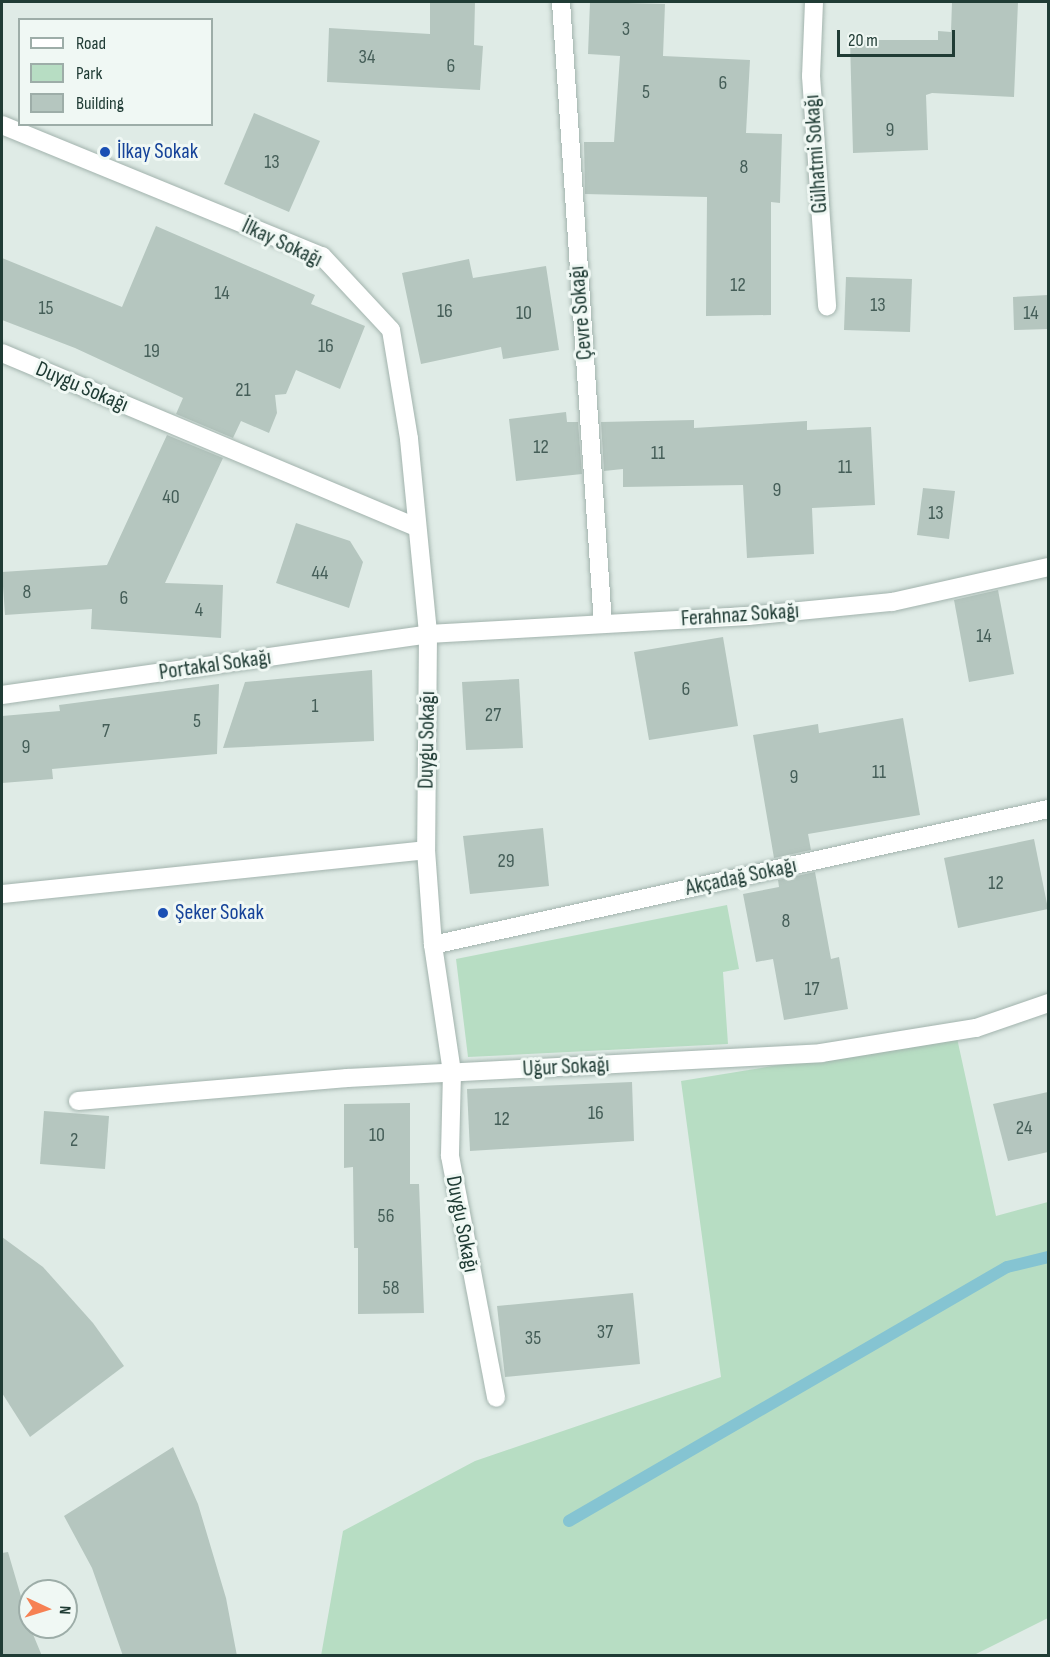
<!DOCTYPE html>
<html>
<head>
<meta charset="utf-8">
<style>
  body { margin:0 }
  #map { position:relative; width:1050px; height:1657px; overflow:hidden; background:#dfebe6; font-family:"Sofia Sans Condensed",sans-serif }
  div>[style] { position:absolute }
  .green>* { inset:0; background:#b7ddc3 }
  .stream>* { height:12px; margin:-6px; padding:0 6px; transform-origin:6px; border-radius:6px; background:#85c4d2 }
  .building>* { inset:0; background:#b5c6bf }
  .roads { filter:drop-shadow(0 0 2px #a2b3ad) drop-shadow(0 0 2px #a2b3ad) }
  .minor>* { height:18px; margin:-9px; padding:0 9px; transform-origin:9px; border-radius:9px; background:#fff }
  .dots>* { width:16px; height:16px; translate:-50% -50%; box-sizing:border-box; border:3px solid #f0f8f4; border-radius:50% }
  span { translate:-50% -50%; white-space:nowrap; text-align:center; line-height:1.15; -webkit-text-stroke:6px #f0f8f4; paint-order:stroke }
  .number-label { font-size:20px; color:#455e58 }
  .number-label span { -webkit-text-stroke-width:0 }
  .transit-label { font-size:22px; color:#164399 }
  .left { translate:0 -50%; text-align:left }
  .street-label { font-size:22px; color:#203c35 }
  .frame { position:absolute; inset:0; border:3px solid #203c35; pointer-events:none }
  .legend { position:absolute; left:18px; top:18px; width:195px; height:108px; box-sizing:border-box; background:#f0f8f4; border:2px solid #9dada8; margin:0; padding:8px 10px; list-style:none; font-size:18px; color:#203c35 }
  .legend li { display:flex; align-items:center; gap:12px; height:30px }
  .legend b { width:30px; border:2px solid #9dada8 }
  .north { position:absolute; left:18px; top:1579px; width:60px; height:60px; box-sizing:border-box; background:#f0f8f4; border:2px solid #9dada8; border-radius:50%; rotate:94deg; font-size:16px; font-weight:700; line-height:24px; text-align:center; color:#203c35 }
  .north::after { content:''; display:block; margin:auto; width:21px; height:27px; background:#f68153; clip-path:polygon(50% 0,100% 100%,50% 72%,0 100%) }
  .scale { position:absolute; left:837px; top:30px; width:118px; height:27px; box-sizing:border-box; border:3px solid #203c35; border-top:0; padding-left:8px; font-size:18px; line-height:21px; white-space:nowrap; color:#203c35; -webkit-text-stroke:4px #f0f8f4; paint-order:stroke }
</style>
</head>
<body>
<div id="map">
  <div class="green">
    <i style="clip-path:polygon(727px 905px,739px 969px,723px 972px,728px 1044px,468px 1057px,456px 959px)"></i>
    <i style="clip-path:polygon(955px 1029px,996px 1216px,1048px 1202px,1048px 1618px,974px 1655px,321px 1656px,343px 1531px,475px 1461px,721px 1377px,681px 1081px,803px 1061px)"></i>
  </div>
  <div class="stream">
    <i style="left:569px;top:1521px;width:506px;rotate:-30.11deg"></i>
    <i style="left:1007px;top:1267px;width:42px;rotate:-13.7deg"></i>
  </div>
  <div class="building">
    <i style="clip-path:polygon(430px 2px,475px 2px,474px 45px,483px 46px,480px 90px,327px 82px,329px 28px,430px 34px)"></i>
    <i style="clip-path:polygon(590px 2px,665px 4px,663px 56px,750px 60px,746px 133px,782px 134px,780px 203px,771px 202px,771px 315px,706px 316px,707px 197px,585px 194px,584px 142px,614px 142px,620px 56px,588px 54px)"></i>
    <i style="clip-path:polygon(952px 2px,1018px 2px,1014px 97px,932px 93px,926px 95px,928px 150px,853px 153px,850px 40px,938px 40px,938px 31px,951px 32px)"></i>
    <i style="clip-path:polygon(254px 113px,320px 141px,289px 212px,224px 184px)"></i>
    <i style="clip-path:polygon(156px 226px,315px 295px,311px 304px,365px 326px,340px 389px,296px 370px,286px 394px,275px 395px,277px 413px,269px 433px,241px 421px,233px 438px,176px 414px,183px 398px,75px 348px,2px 320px,2px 258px,122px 307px)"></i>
    <i style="clip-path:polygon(469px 259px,473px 278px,546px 266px,559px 350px,503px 359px,501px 347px,421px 364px,402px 273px)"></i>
    <i style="clip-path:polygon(846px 277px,912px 279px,910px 332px,844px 330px)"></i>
    <i style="clip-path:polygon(1048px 295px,1048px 329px,1014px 330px,1013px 297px)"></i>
    <i style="clip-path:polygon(566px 412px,567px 422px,578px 422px,582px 474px,516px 481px,509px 419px)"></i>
    <i style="clip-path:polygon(694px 420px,694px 428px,807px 421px,807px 430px,871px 427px,875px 505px,812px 508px,814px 554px,747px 558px,743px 485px,623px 487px,623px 469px,604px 471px,601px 422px)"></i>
    <i style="clip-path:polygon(167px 435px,223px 458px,165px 583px,223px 585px,221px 638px,91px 629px,92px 609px,5px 615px,2px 572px,107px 565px)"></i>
    <i style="clip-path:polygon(923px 488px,955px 491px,949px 539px,917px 535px)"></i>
    <i style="clip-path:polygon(296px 523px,350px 541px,363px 562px,349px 608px,276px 583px)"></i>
    <i style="clip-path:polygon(998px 590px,1014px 674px,969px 682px,954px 600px)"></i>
    <i style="clip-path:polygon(723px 637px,738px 726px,649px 740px,634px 652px)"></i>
    <i style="clip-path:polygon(372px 670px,374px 741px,223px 748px,245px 682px)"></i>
    <i style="clip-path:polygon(519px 679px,523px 748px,466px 750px,462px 682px)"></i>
    <i style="clip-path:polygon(219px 684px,217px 754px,52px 769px,53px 779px,2px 783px,2px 716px,60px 711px,59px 705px)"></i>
    <i style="clip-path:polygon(903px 718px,920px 815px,808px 834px,811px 850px,774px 858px,753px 735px,818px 724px,819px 733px)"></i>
    <i style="clip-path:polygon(543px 828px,549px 886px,470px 894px,463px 836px)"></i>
    <i style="clip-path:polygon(1034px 839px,1048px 909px,958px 928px,944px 858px)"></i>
    <i style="clip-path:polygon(815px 872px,831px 959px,839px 957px,848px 1009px,784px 1020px,773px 959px,756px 962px,743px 894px,779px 887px,778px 880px)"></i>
    <i style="clip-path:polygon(632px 1082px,634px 1141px,470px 1151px,467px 1089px)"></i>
    <i style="clip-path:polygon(1048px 1092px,1048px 1152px,1008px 1161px,993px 1104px)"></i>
    <i style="clip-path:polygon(410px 1103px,410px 1184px,419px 1184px,424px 1313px,358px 1314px,358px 1248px,354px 1248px,353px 1167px,344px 1168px,344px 1104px)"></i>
    <i style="clip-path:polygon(44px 1111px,109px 1116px,105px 1169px,40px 1164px)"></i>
    <i style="clip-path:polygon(2px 1237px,43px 1267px,93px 1323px,124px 1366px,30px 1437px,2px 1393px)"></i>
    <i style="clip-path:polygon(633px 1293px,640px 1364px,505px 1377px,497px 1306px)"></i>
    <i style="clip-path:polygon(173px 1447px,198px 1504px,226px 1598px,237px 1656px,123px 1656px,92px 1568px,64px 1516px)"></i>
    <i style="clip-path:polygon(8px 1552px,30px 1627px,42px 1656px,2px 1656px,2px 1553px)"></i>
  </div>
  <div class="roads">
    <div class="minor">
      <i style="left:561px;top:2px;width:623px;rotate:86.14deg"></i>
      <i style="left:814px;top:2px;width:74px;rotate:92.3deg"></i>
      <i style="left:811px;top:76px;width:231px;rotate:86deg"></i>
      <i style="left:2px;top:125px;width:346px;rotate:22.3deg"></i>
      <i style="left:322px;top:256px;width:101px;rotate:47deg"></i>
      <i style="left:391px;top:330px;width:110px;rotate:80.6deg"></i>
      <i style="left:409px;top:439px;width:196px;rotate:84.4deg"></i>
      <i style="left:428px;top:634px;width:216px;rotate:90.5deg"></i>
      <i style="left:426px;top:850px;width:95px;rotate:85.8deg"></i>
      <i style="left:433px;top:945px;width:128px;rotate:81.5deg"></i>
      <i style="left:452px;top:1072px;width:84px;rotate:91.4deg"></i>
      <i style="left:450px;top:1156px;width:246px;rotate:79.2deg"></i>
      <i style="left:2px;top:353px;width:449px;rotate:22.8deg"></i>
      <i style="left:2px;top:695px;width:430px;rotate:-8.1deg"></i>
      <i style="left:428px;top:634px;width:321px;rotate:-3.2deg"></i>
      <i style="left:748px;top:616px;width:145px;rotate:-5.6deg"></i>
      <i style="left:892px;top:602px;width:160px;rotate:-12.6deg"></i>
      <i style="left:2px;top:894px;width:426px;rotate:-5.9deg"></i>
      <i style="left:433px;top:945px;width:630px;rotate:-12.47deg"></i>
      <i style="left:78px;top:1101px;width:270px;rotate:-4.9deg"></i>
      <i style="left:347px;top:1078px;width:475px;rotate:-3deg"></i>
      <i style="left:821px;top:1053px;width:157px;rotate:-9.2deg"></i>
      <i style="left:976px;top:1028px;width:76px;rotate:-19.1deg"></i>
    </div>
  </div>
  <div class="dots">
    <i style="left:105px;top:152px;background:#1a4fb4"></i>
    <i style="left:163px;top:913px;background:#1a4fb4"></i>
  </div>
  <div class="number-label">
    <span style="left:626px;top:29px">3</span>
    <span style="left:367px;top:57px">34</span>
    <span style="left:451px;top:66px">6</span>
    <span style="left:723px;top:83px">6</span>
    <span style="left:646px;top:92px">5</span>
    <span style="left:890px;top:130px">9</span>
    <span style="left:272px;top:162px">13</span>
    <span style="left:744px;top:167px">8</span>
    <span style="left:738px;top:285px">12</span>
    <span style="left:222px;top:293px">14</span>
    <span style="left:878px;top:305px">13</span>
    <span style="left:46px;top:308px">15</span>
    <span style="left:445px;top:311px">16</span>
    <span style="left:524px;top:313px">10</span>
    <span style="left:1031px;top:313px">14</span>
    <span style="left:326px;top:346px">16</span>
    <span style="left:152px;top:351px">19</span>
    <span style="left:243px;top:390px">21</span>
    <span style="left:541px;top:447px">12</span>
    <span style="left:658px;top:453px">11</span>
    <span style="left:845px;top:467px">11</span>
    <span style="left:777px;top:490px">9</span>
    <span style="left:171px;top:497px">40</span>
    <span style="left:936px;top:513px">13</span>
    <span style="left:320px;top:573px">44</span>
    <span style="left:27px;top:592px">8</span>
    <span style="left:124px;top:598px">6</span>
    <span style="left:199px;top:610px">4</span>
    <span style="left:984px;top:636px">14</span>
    <span style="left:686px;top:689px">6</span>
    <span style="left:315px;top:706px">1</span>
    <span style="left:493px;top:715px">27</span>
    <span style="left:197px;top:721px">5</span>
    <span style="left:106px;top:731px">7</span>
    <span style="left:26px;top:747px">9</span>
    <span style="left:879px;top:772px">11</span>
    <span style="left:794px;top:777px">9</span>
    <span style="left:506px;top:861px">29</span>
    <span style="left:996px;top:883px">12</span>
    <span style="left:786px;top:921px">8</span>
    <span style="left:812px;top:989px">17</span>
    <span style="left:596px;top:1113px">16</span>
    <span style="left:502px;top:1119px">12</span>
    <span style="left:1024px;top:1128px">24</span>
    <span style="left:377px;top:1135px">10</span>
    <span style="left:74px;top:1140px">2</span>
    <span style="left:386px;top:1216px">56</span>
    <span style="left:391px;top:1288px">58</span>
    <span style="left:605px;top:1332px">37</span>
    <span style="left:533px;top:1338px">35</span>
  </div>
  <div class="transit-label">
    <span class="left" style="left:117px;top:152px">İlkay Sokak</span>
    <span class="left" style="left:175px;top:913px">Şeker Sokak</span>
  </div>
  <div class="street-label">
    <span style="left:816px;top:154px;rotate:-94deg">Gülhatmi Sokağı</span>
    <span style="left:282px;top:243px;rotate:25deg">İlkay Sokağı</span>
    <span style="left:581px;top:313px;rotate:-95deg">Çevre Sokağı</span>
    <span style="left:82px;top:387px;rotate:23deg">Duygu Sokağı</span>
    <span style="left:740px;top:615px;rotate:-4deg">Ferahnaz Sokağı</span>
    <span style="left:215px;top:665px;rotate:-8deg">Portakal Sokağı</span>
    <span style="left:427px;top:740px;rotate:-89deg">Duygu Sokağı</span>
    <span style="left:741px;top:877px;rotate:-12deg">Akçadağ Sokağı</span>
    <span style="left:566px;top:1067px;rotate:-3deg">Uğur Sokağı</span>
    <span style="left:462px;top:1224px;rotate:79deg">Duygu Sokağı</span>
  </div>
  <div class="frame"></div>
  <ul class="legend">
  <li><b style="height:8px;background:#fff"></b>Road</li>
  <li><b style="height:16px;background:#b7ddc3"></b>Park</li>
  <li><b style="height:16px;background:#b5c6bf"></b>Building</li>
  </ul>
  <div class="north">N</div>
  <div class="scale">20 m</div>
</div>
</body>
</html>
